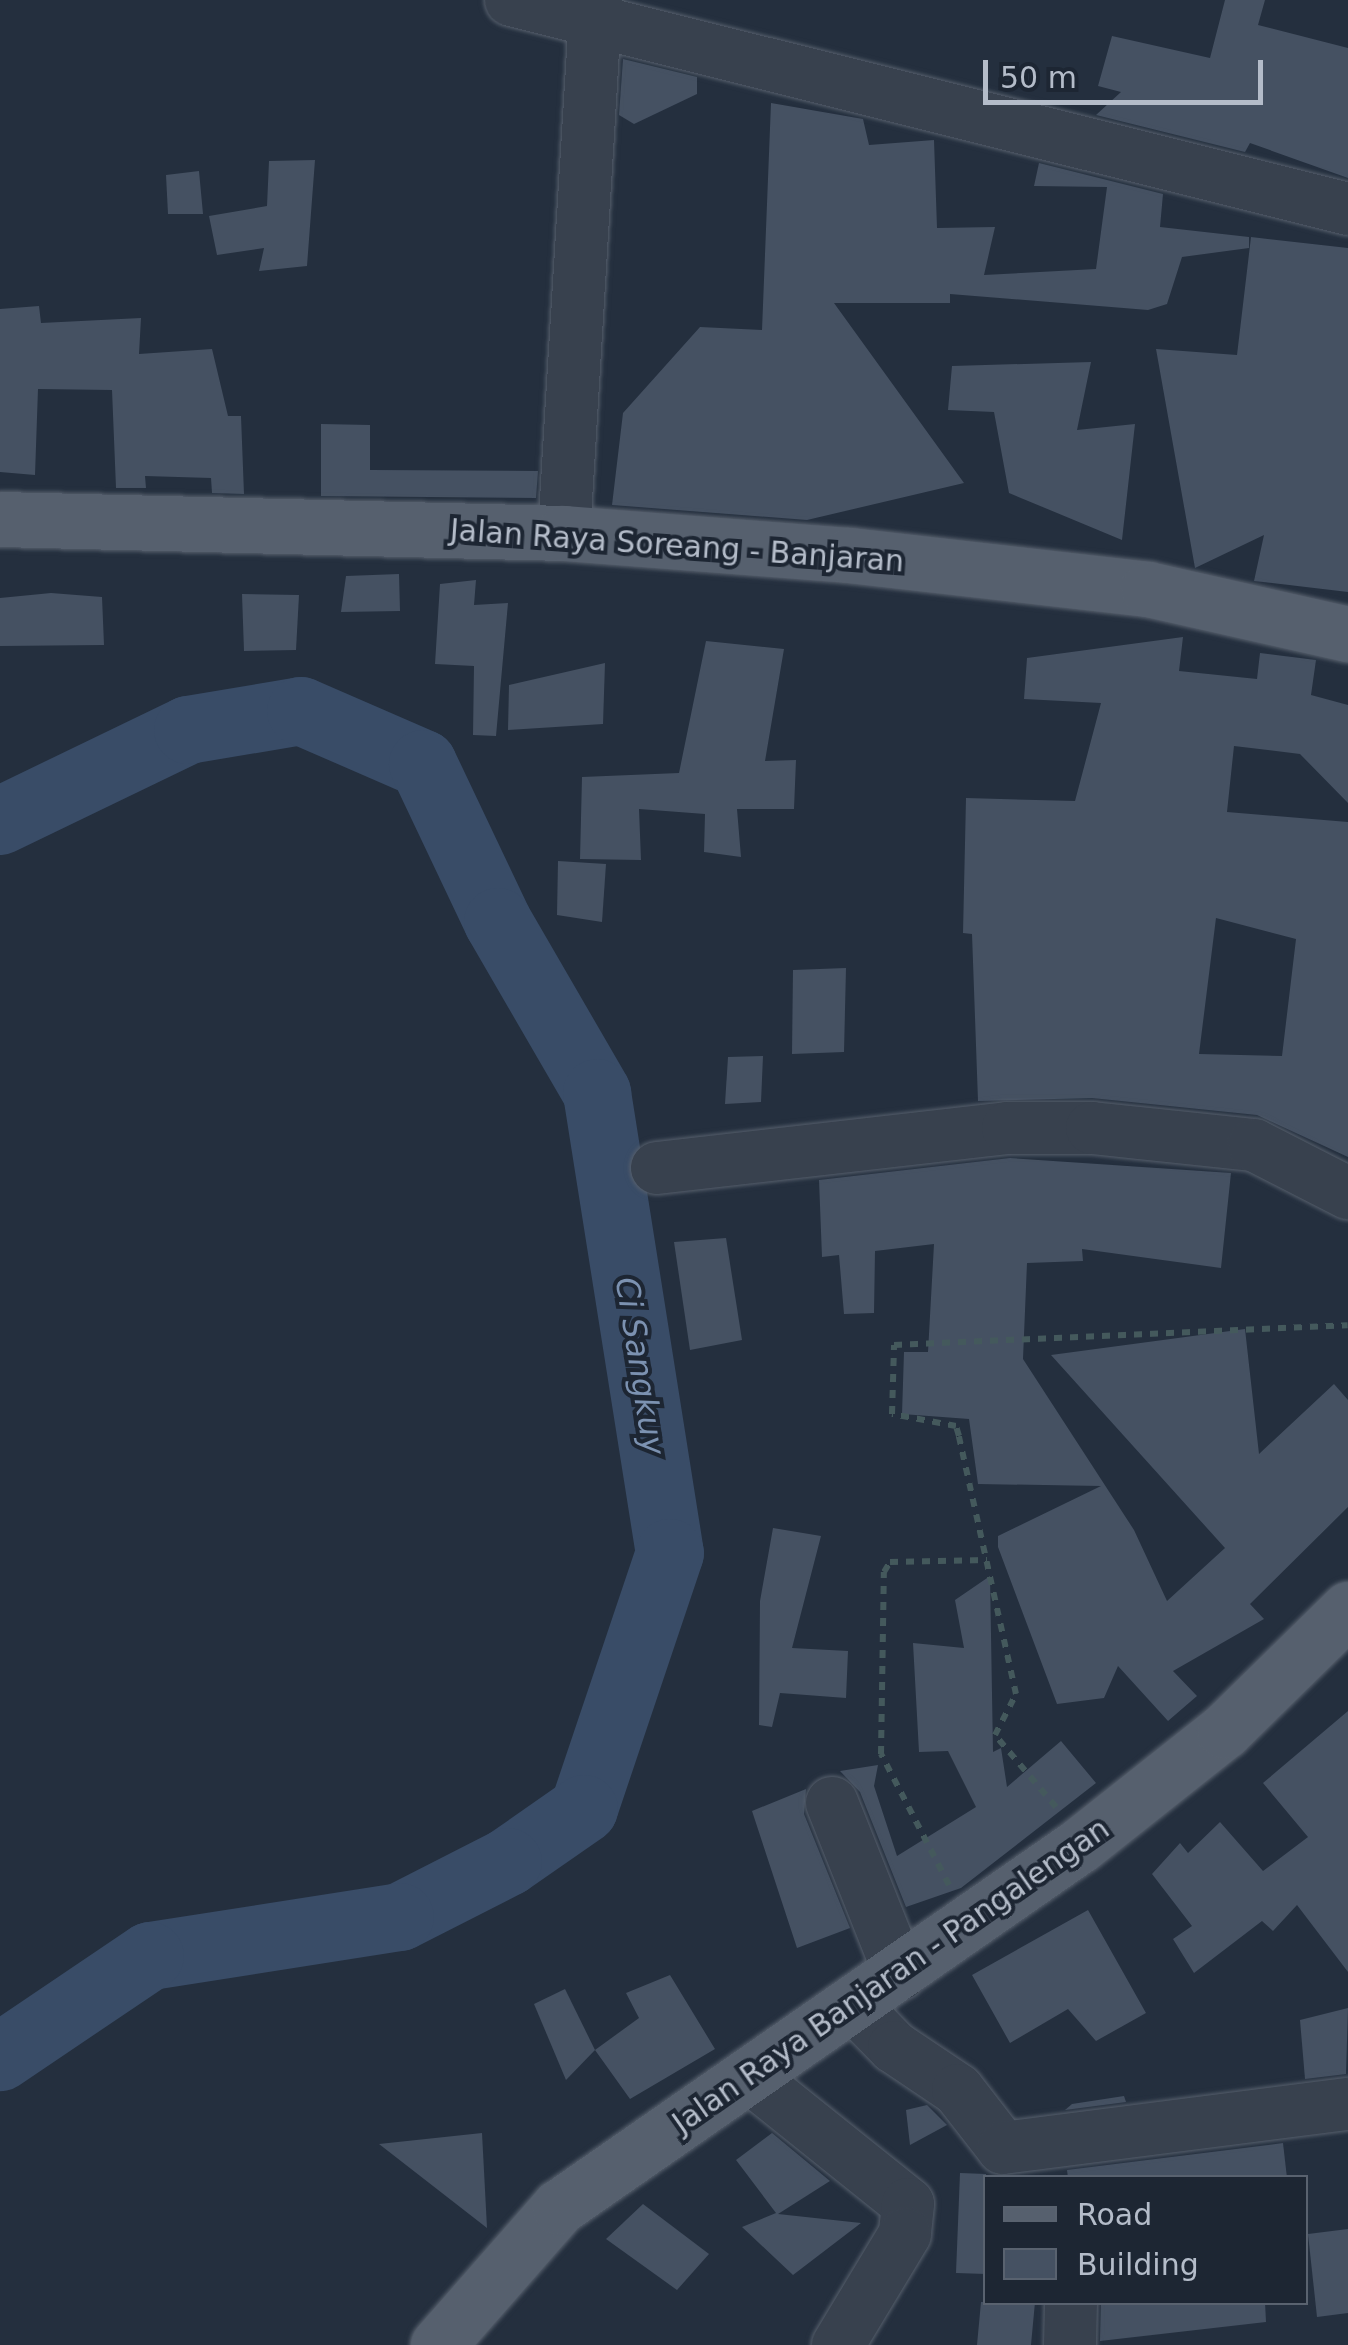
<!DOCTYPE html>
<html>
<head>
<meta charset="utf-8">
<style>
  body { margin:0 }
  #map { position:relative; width:1348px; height:2345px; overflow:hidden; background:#242f3e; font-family:"DejaVu Sans",sans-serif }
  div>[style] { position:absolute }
  .river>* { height:68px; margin:-34px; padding:0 34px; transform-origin:34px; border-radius:34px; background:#394c67 }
  .building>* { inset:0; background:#455162 }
  .path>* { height:6px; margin-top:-3px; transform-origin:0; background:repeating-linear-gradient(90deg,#44595c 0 8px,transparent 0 16px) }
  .roads { filter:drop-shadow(0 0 2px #565f6c) drop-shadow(0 0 2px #565f6c) }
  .minor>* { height:52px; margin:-26px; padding:0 26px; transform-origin:26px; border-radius:26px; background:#38414e }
  .major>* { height:55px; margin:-27.5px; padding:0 27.5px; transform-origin:27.5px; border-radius:27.5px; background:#56606e }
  span { translate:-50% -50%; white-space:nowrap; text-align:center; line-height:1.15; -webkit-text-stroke:8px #1d2633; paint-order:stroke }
  .street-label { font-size:30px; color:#b4bcc9 }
  .water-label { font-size:32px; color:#7c92b1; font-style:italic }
  .legend { position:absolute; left:983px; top:2175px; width:325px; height:130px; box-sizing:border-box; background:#1d2633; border:2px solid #59626f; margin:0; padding:12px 18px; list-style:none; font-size:30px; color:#b4bcc9 }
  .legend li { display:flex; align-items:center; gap:20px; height:50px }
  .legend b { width:50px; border:2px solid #59626f }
  .scale { position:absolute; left:983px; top:60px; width:280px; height:45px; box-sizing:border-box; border:5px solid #b4bcc9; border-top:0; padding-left:12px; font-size:30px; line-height:35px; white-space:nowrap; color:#b4bcc9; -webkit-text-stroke:8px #1d2633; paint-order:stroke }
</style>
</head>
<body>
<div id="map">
  <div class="river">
    <i style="left:0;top:821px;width:209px;rotate:-25.8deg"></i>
    <i style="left:188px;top:730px;width:115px;rotate:-9.5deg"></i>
    <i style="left:301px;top:711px;width:133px;rotate:23.5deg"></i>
    <i style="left:423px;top:764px;width:175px;rotate:64.6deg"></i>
    <i style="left:498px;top:922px;width:198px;rotate:59.9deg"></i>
    <i style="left:597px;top:1093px;width:466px;rotate:81deg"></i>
    <i style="left:670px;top:1553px;width:270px;rotate:108.6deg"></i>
    <i style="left:584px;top:1809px;width:93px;rotate:145.1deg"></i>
    <i style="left:508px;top:1862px;width:121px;rotate:153deg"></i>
    <i style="left:400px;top:1917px;width:253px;rotate:171.1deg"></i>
    <i style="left:150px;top:1956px;width:181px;rotate:146deg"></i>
  </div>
  <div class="building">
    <i style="clip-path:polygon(1225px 0,1265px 0,1258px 25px,1348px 48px,1348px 178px,1250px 143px,1245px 152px,1096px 115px,1121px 92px,1098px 86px,1112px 36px,1210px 58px)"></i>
    <i style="clip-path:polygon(623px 59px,697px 77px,697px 94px,634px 124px,619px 115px)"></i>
    <i style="clip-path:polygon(771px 103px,863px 119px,869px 145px,934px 140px,937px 228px,995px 227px,984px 275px,1096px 269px,1107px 187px,1034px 186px,1039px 163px,1163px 194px,1160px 227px,1249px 237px,1249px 248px,1182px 257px,1167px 304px,1148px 310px,950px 294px,950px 303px,834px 303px,964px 483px,807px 520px,612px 505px,623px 413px,700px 327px,762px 330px)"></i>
    <i style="clip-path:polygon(315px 160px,307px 266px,259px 271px,264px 248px,217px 255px,209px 216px,267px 206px,269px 161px)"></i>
    <i style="clip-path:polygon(199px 171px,203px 214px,168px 214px,166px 175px)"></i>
    <i style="clip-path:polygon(1251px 237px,1348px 248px,1348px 592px,1254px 581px,1264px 535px,1195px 568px,1156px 349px,1237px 355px)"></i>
    <i style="clip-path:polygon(39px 306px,41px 323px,141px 318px,139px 354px,212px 349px,228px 416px,241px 416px,244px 494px,212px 493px,211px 478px,145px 476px,146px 488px,116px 488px,112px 390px,38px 389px,35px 475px,0 472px,0 309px)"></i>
    <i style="clip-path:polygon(1091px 362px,1077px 430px,1135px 424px,1122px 540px,1009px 493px,994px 412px,948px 410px,952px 366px)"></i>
    <i style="clip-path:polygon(321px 424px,370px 425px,370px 470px,538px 471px,536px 498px,321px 496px)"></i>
    <i style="clip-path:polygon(399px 574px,400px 611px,341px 612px,346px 576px)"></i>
    <i style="clip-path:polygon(476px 580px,474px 605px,508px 603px,496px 736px,473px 735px,474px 666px,435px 664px,440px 584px)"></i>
    <i style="clip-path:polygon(51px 593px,102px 597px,104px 645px,0 646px,0 598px)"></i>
    <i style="clip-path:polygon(242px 594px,299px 595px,296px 650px,244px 651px)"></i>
    <i style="clip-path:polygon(evenodd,1183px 637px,1179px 671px,1257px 679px,1260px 653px,1316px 660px,1311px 695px,1348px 705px,1348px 803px,1300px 754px,1234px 746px,1227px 812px,1348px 822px,1348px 1157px,1257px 1115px,1092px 1098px,978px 1101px,972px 934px,963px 933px,966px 798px,1075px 801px,1101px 703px,1024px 699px,1027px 658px,1183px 637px,1216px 918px,1296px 939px,1282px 1056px,1199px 1054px,1216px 918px)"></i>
    <i style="clip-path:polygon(706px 641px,784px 649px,765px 761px,796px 760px,794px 809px,737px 809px,741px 857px,704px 852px,705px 814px,639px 809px,641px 860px,580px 859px,582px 777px,679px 773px)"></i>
    <i style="clip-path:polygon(605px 663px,603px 724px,508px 730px,509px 685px)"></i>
    <i style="clip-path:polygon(558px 861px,606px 864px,602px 922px,557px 915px)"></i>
    <i style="clip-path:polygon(846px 968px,844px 1052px,792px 1054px,793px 970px)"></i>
    <i style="clip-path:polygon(763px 1056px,761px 1102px,725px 1104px,728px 1057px)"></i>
    <i style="clip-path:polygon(1010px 1158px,1231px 1173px,1221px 1268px,1082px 1249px,1083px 1261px,1027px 1263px,1023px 1359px,1134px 1530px,1167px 1601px,1225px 1548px,1051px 1355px,1245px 1329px,1259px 1454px,1334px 1384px,1348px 1400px,1348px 1507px,1250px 1604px,1264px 1619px,1173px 1671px,1197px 1696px,1168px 1721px,1118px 1666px,1104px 1698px,1057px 1704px,998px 1547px,998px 1536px,1101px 1486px,978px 1484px,969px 1419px,902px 1414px,904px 1352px,928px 1352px,934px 1244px,875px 1251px,874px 1313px,844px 1314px,839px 1255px,822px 1257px,819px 1180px)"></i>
    <i style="clip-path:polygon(726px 1238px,742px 1340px,690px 1350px,674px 1242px)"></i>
    <i style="clip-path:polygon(773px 1528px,821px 1536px,792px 1648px,848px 1651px,846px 1698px,780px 1693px,772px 1727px,759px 1725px,760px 1601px)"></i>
    <i style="clip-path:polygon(990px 1576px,993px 1752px,1001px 1748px,1007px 1787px,1061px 1741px,1096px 1783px,961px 1888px,906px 1907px,860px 1792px,840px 1771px,878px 1765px,874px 1786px,897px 1856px,976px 1807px,948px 1751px,919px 1752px,913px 1643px,964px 1648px,955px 1600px)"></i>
    <i style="clip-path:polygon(1348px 1711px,1348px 1972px,1297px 1905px,1273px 1931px,1262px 1921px,1194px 1973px,1173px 1939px,1192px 1926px,1152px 1874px,1180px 1843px,1188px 1853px,1220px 1822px,1263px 1871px,1308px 1837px,1263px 1783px)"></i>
    <i style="clip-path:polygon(806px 1789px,804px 1814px,850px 1928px,797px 1948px,752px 1811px)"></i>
    <i style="clip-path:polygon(1088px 1910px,1146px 2013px,1096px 2041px,1068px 2009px,1010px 2043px,972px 1975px)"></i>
    <i style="clip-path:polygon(670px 1975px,715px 2049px,630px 2099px,595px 2050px,639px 2018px,626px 1993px)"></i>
    <i style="clip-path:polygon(565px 1989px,595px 2050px,566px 2080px,534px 2004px)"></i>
    <i style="clip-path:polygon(1348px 2008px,1346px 2074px,1305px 2079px,1300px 2020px)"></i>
    <i style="clip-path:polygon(1124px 2096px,1126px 2102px,1065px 2110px,1072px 2104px)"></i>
    <i style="clip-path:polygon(927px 2105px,947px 2125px,910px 2145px,906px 2110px)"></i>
    <i style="clip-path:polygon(482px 2133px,487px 2228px,379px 2144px)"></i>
    <i style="clip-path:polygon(772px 2133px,830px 2181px,778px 2214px,861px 2223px,793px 2275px,742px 2227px,776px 2213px,736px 2160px)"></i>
    <i style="clip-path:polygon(1283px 2143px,1287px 2178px,1068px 2178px,1067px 2170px)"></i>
    <i style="clip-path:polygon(960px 2173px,986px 2174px,986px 2274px,956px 2273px)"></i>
    <i style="clip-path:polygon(643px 2204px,709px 2254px,677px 2290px,606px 2239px)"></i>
    <i style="clip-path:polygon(1348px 2229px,1348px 2313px,1317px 2317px,1308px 2234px)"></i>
    <i style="clip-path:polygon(981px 2302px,1035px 2302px,1031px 2345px,977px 2345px)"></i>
    <i style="clip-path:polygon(1101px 2302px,1265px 2302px,1266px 2322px,1100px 2341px)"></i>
  </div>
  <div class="path">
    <i style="left:1056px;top:1807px;width:94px;rotate:-130.3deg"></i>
    <i style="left:995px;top:1735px;width:46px;rotate:-62.9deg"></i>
    <i style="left:1016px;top:1694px;width:264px;rotate:-102.5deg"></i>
    <i style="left:959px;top:1436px;width:10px;rotate:-107deg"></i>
    <i style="left:956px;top:1426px;width:65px;rotate:-169.4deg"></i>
    <i style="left:892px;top:1414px;width:69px;rotate:-88.3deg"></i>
    <i style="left:894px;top:1345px;width:454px;rotate:-2.5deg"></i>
    <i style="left:949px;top:1885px;width:148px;rotate:-117.4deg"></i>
    <i style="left:881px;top:1754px;width:182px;rotate:-89.1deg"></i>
    <i style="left:884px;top:1572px;width:12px;rotate:-59deg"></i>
    <i style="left:890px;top:1562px;width:97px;rotate:-1.2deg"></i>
  </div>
  <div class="roads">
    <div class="minor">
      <i style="left:511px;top:0;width:863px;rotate:14.02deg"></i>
      <i style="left:564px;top:533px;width:534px;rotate:-86.56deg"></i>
      <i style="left:657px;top:1168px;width:353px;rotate:-6.5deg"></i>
      <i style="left:1008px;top:1128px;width:84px"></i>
      <i style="left:1092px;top:1128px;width:163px;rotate:6deg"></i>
      <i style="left:1254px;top:1145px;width:106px;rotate:27.1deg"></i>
      <i style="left:832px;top:1803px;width:184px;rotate:68.3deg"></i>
      <i style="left:855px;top:2007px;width:56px;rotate:45.7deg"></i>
      <i style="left:894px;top:2047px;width:77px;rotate:33.9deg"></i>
      <i style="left:958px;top:2090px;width:73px;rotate:52.2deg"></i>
      <i style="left:1003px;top:2148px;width:348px;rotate:-7.3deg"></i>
      <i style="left:751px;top:2078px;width:201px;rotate:38.7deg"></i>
      <i style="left:908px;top:2204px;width:30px;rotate:96deg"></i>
      <i style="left:905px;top:2234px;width:130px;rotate:121.1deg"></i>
      <i style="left:1070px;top:2345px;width:43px;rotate:-88.7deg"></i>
    </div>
    <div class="major">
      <i style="left:0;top:519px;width:564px;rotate:1.42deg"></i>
      <i style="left:564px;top:533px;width:286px;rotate:4.4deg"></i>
      <i style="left:849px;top:555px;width:301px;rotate:6.5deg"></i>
      <i style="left:1148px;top:589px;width:205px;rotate:12.7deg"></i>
      <i style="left:438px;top:2345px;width:184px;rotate:-48.8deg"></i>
      <i style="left:559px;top:2207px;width:634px;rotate:-34.79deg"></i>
      <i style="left:1080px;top:1845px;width:184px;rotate:-38.4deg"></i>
      <i style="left:1224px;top:1731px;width:174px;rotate:-44.5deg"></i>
    </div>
  </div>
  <div class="street-label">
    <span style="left:677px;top:546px;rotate:4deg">Jalan Raya Soreang - Banjaran</span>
    <span style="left:891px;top:1976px;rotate:-35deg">Jalan Raya Banjaran - Pangalengan</span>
  </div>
  <div class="water-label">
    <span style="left:640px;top:1366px;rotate:81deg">Ci Sangkuy</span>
  </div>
  <ul class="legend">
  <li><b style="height:12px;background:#56606e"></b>Road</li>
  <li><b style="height:28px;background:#455162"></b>Building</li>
  </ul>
  <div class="scale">50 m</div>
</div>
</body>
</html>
